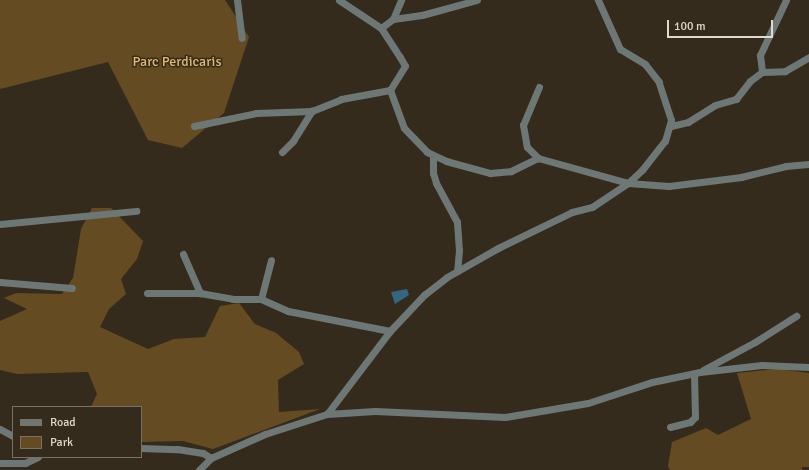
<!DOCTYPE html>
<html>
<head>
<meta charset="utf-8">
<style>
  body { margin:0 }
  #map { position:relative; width:809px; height:470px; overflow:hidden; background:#352b1c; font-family:Signika,sans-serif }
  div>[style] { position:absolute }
  .green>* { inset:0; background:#644b22 }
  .water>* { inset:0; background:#326784 }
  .street>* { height:7px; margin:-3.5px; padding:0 3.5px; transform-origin:3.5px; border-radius:3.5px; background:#6d7876 }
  span { translate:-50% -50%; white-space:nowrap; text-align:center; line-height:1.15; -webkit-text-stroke:3px #352b1c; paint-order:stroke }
  .park-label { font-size:14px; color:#e4b971 }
  .legend { position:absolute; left:12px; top:406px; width:130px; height:52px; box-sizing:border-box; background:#352b1c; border:1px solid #797164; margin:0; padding:5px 7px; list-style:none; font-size:12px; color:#dfd9cf }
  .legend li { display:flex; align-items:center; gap:8px; height:20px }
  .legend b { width:20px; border:1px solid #797164 }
  .scale { position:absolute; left:667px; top:20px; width:106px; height:18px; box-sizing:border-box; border:2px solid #dfd9cf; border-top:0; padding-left:5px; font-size:12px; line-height:14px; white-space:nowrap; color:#dfd9cf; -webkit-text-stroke:3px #352b1c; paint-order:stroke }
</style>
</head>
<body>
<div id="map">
  <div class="green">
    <i style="clip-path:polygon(0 0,225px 0,249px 37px,224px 113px,182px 148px,148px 140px,108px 62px,0 89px)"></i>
    <i style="clip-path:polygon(92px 208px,111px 208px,143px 241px,137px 259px,121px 279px,126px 294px,109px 309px,100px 327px,148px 349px,174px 339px,205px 337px,220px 306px,239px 303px,255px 324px,276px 333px,299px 352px,304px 364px,278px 380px,279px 412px,320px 409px,213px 449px,183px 441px,141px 442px,141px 407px,91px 407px,97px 394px,88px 372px,17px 374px,0 370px,0 321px,27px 309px,4px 298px,16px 293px,62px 294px,73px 278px,81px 229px)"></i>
    <i style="clip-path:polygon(777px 369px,809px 373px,809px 467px,802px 467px,802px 470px,670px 470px,668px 466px,672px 442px,706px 428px,718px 435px,751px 419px,737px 373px)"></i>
  </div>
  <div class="water">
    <i style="clip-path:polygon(407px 289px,409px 295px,395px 304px,391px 292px)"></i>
  </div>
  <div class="street">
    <i style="left:237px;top:0;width:38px;rotate:83deg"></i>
    <i style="left:339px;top:0;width:50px;rotate:33.7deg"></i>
    <i style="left:381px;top:28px;width:35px;rotate:57deg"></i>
    <i style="left:400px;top:57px;width:10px;rotate:61deg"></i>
    <i style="left:405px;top:66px;width:28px;rotate:122deg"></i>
    <i style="left:390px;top:90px;width:40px;rotate:69.8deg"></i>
    <i style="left:404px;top:128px;width:33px;rotate:46deg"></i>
    <i style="left:427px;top:152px;width:21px;rotate:25deg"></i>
    <i style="left:446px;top:161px;width:46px;rotate:15.3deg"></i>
    <i style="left:490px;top:173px;width:21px;rotate:-5deg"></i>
    <i style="left:511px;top:171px;width:30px;rotate:-26deg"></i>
    <i style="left:786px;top:0;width:61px;rotate:115.3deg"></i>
    <i style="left:760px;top:55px;width:17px;rotate:83deg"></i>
    <i style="left:762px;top:72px;width:23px;rotate:-2deg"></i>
    <i style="left:785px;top:71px;width:28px;rotate:-30deg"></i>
    <i style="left:393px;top:19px;width:29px;rotate:-8deg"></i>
    <i style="left:422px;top:15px;width:57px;rotate:-15.3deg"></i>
    <i style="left:381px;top:28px;width:15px;rotate:-37deg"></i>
    <i style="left:393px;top:19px;width:21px;rotate:-67deg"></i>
    <i style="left:539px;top:87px;width:41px;rotate:112.8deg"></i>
    <i style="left:523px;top:125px;width:22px;rotate:80deg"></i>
    <i style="left:527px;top:147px;width:16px;rotate:45deg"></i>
    <i style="left:538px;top:158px;width:93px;rotate:15.5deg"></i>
    <i style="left:628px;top:183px;width:19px;rotate:-43deg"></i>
    <i style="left:642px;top:170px;width:37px;rotate:-52deg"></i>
    <i style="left:665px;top:141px;width:22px;rotate:-74deg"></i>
    <i style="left:671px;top:120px;width:40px;rotate:-108deg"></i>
    <i style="left:659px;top:82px;width:23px;rotate:-128deg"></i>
    <i style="left:645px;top:64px;width:29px;rotate:-149deg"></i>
    <i style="left:620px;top:49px;width:54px;rotate:-114.2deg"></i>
    <i style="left:194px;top:126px;width:63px;rotate:-11.8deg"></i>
    <i style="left:256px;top:113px;width:56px;rotate:-2deg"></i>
    <i style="left:312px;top:111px;width:31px;rotate:-22deg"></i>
    <i style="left:341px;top:99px;width:50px;rotate:-10.4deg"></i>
    <i style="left:671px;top:126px;width:17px;rotate:-13deg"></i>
    <i style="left:688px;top:122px;width:32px;rotate:-32deg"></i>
    <i style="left:715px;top:105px;width:22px;rotate:-16deg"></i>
    <i style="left:736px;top:99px;width:23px;rotate:-52deg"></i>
    <i style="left:750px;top:81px;width:15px;rotate:-37deg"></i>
    <i style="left:282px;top:152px;width:16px;rotate:-45deg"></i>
    <i style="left:293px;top:141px;width:36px;rotate:-58deg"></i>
    <i style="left:433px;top:156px;width:17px;rotate:90deg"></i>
    <i style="left:433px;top:173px;width:10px;rotate:73deg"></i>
    <i style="left:436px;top:183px;width:44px;rotate:61.7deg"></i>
    <i style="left:457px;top:222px;width:28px;rotate:86deg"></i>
    <i style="left:459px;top:250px;width:21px;rotate:95deg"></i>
    <i style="left:0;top:224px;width:137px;rotate:-5.5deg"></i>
    <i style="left:183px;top:254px;width:43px;rotate:66.4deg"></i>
    <i style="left:0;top:282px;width:72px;rotate:4.8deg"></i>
    <i style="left:147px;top:293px;width:53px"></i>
    <i style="left:200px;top:293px;width:34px;rotate:10deg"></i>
    <i style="left:233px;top:299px;width:28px"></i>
    <i style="left:261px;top:299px;width:30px;rotate:24deg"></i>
    <i style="left:288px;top:311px;width:104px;rotate:11.1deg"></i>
    <i style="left:261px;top:299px;width:40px;rotate:-75.6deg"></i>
    <i style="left:703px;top:370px;width:59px;rotate:-28.3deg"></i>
    <i style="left:755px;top:342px;width:49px;rotate:-32.4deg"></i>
    <i style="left:327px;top:414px;width:48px;rotate:-3.6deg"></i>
    <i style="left:375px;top:411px;width:130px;rotate:2.6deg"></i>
    <i style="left:505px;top:417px;width:84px;rotate:-9.6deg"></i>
    <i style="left:588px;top:403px;width:67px;rotate:-18.2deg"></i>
    <i style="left:652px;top:382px;width:49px;rotate:-11.8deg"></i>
    <i style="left:700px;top:372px;width:62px;rotate:-6.4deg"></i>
    <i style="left:762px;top:365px;width:47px;rotate:2.4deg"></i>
    <i style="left:670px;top:427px;width:21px;rotate:-14deg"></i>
    <i style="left:690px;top:422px;width:7px;rotate:-45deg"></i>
    <i style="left:695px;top:417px;width:43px;rotate:-91.3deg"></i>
    <i style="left:0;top:429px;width:15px;rotate:28deg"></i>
    <i style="left:141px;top:448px;width:36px;rotate:2deg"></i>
    <i style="left:177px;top:449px;width:26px;rotate:9deg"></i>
    <i style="left:203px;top:453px;width:9px;rotate:32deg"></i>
    <i style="left:0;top:463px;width:25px"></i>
    <i style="left:25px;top:463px;width:14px;rotate:-25deg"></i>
    <i style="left:199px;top:470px;width:17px;rotate:-45deg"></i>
    <i style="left:211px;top:458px;width:59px;rotate:-24deg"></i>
    <i style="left:265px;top:434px;width:65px;rotate:-17.9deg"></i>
    <i style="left:327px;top:414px;width:104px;rotate:-52.8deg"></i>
    <i style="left:390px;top:331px;width:50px;rotate:-46.6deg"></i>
    <i style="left:424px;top:295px;width:29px;rotate:-38deg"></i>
    <i style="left:447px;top:277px;width:59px;rotate:-29.6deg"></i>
    <i style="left:498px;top:248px;width:82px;rotate:-25.9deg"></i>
    <i style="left:572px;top:212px;width:21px;rotate:-14deg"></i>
    <i style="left:592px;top:207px;width:43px;rotate:-33.7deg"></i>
    <i style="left:628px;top:183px;width:41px;rotate:4.2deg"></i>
    <i style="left:669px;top:186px;width:73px;rotate:-7.1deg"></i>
    <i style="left:741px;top:177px;width:46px;rotate:-13.7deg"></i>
    <i style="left:786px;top:166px;width:23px;rotate:-5deg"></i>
  </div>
  <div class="park-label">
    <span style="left:177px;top:62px">Parc Perdicaris</span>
  </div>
  <ul class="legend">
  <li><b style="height:5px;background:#6d7876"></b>Road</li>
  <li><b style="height:11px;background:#644b22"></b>Park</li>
  </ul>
  <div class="scale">100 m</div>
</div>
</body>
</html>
